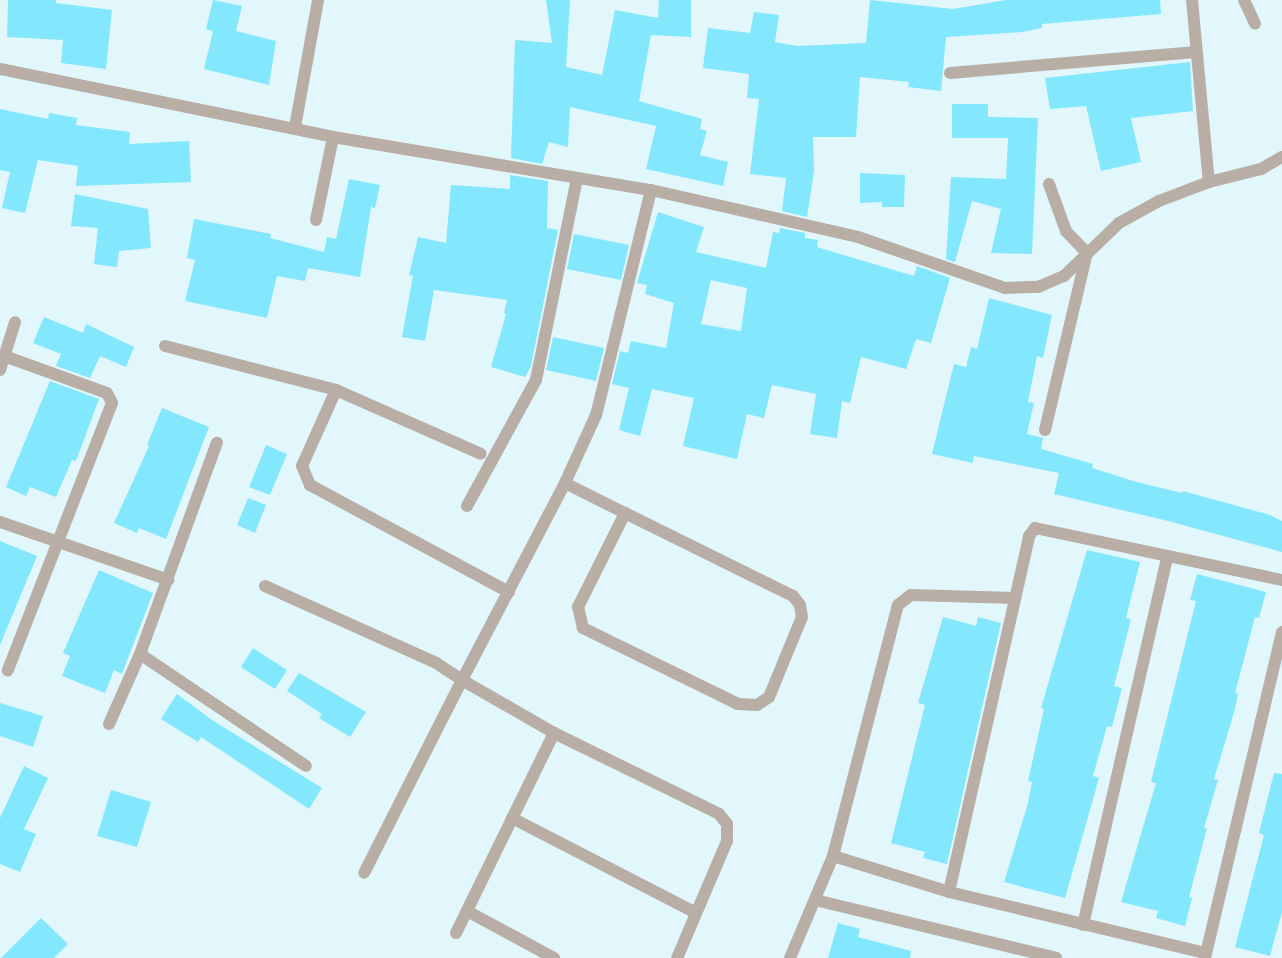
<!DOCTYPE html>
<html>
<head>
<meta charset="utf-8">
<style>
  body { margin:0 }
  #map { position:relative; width:1282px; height:958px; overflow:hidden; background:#e1f7fc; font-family:Manrope,sans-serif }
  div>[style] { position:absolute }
  .building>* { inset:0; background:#83e7fd }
  .minor>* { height:12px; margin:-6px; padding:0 6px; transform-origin:6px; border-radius:6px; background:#b8aea5 }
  span { translate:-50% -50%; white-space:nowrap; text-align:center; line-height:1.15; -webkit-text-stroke:4px #e1f7fc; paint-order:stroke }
</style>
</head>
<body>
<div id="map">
  <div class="building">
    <i style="clip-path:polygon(8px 0,56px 0,56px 3px,112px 10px,106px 69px,61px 63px,63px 40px,7px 37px)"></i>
    <i style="clip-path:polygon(213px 0,242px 6px,236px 31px,276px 41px,269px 85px,204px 69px,213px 31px,206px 29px)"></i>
    <i style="clip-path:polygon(546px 0,570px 0,566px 67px,602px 75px,615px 10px,658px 18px,659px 0,691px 0,691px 37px,651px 35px,639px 101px,702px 119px,700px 129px,707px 131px,700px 155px,728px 162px,723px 186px,646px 169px,656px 126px,570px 107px,568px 147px,549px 142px,542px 164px,511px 158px,515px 40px,552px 43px)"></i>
    <i style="clip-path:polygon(870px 0,953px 9px,1006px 0,1160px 0,1161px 14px,1042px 24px,1042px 28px,1022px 32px,946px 37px,941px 91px,908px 87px,909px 82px,860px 77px,856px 137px,813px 137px,814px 171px,807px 217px,782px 211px,786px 178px,750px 174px,759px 99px,747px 98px,749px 74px,703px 68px,708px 28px,750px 33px,754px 12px,779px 15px,775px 42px,797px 46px,866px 43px)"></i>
    <i style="clip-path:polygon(1190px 62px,1193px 111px,1131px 118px,1141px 162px,1101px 171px,1086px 106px,1050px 109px,1045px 78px)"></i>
    <i style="clip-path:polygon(952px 104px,988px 104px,988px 117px,1038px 118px,1032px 254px,991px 253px,1001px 209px,972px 201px,955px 262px,946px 259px,951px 177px,1006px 179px,1008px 138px,952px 138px)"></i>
    <i style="clip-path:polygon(0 109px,48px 119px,49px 113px,77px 118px,76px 125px,130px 132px,129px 144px,189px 141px,191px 182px,76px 186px,78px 166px,38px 160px,25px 213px,2px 208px,10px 172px,0 170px)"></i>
    <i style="clip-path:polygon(860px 173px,905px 175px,904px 207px,882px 207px,882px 202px,860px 203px)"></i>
    <i style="clip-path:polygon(510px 175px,548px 181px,547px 228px,558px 230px,531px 366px,525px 377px,491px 367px,506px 314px,504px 313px,507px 300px,434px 290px,425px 341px,402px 337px,413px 276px,409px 275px,418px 237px,446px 243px,451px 185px,510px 189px)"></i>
    <i style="clip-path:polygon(349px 179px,380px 185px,375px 208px,371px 207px,360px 277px,308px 268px,305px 281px,277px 276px,267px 318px,185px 301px,195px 260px,187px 258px,194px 219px,271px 234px,270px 238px,324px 252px,327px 237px,336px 239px)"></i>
    <i style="clip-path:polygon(75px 194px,148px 209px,151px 248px,119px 251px,117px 267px,94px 264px,98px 228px,71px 226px)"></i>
    <i style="clip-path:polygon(evenodd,658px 212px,704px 227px,696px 252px,766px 268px,773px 232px,779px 233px,780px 228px,805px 233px,805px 238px,818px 240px,817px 247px,914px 276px,917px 266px,950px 278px,931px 343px,916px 339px,906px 369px,861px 357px,850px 403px,842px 401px,837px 438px,810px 434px,816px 394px,772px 385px,764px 418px,747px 414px,737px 459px,683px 446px,694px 398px,652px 389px,640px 436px,619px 430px,629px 388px,612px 384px,620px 351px,628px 353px,631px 341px,666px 348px,674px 303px,645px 294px,647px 285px,637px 283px,658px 212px,711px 280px,747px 288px,741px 331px,701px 324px,711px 280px)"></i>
    <i style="clip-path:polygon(574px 234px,629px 245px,621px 280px,567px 269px)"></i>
    <i style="clip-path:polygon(989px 298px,1052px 315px,1043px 358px,1037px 356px,1028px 402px,1034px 403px,1027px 434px,1043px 438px,1041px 449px,1093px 464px,1092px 468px,1133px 481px,1182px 493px,1183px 491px,1270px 515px,1282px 521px,1282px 552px,1168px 521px,1054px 494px,1059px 473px,974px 456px,973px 463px,932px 454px,954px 364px,966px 367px,971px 347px,977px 349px)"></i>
    <i style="clip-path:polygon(44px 317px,83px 333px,86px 324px,134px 347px,126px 367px,100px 356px,90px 378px,56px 366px,61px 354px,33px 343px)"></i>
    <i style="clip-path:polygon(553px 337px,604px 348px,596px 381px,546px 370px)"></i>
    <i style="clip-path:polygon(50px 381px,99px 399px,76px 461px,72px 460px,56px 497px,30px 487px,26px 496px,6px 487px)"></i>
    <i style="clip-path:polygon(162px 408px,209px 427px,166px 539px,139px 528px,137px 533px,114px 523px,149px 446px,147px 445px)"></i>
    <i style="clip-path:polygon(266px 445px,287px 454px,270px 495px,249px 487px)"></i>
    <i style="clip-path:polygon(248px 498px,266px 505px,255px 533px,237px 525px)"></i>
    <i style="clip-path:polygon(0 541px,37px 556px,0 645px)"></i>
    <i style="clip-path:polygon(1087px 550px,1140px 562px,1126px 618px,1131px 619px,1114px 686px,1122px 688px,1112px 727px,1107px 726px,1093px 776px,1099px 778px,1065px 898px,1004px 882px,1028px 803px,1032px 782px,1028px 781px,1044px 709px,1041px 708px)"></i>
    <i style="clip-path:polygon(99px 570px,153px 593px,122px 674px,114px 670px,105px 693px,62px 676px,70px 656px,63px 653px)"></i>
    <i style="clip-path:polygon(1197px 574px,1266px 592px,1259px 618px,1255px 617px,1235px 693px,1238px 694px,1235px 709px,1214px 779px,1218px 780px,1204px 828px,1207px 828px,1189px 897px,1192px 898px,1185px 926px,1156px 918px,1158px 911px,1121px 902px,1156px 783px,1151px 782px,1196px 601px,1190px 600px)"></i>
    <i style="clip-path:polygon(943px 617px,976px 626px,978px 617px,1001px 623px,947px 864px,923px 858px,925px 852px,891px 843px,925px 705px,918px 703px)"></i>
    <i style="clip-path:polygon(253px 648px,287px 670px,275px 689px,241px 667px)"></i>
    <i style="clip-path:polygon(299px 673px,366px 712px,350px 737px,319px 718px,322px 714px,287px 691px)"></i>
    <i style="clip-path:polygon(177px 694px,212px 720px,322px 788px,309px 809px,201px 737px,198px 742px,161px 719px)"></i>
    <i style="clip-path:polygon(0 703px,43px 716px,33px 747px,0 736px)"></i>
    <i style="clip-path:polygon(24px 766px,48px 778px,24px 829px,36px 834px,20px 872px,0 864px,0 818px)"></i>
    <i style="clip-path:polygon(1274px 773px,1282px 774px,1282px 912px,1270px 956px,1235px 947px,1264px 835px,1259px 833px)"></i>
    <i style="clip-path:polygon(111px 790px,151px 802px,137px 847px,97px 836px)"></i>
    <i style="clip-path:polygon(41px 918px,68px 944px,54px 958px,1px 958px)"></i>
    <i style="clip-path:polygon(838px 923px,860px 929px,858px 937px,911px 951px,910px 958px,828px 958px)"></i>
  </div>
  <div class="minor">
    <i style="left:1192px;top:0;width:183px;rotate:84.7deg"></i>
    <i style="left:1244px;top:0;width:26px;rotate:65deg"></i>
    <i style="left:0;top:69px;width:340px;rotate:11.5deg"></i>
    <i style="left:333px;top:137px;width:322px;rotate:9.5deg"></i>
    <i style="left:651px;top:190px;width:212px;rotate:12.8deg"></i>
    <i style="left:858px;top:237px;width:156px;rotate:19.1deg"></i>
    <i style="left:1005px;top:288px;width:33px;rotate:-2deg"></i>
    <i style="left:1038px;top:287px;width:28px;rotate:-23deg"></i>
    <i style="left:1064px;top:276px;width:76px;rotate:-43.9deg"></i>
    <i style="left:1119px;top:223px;width:46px;rotate:-28.8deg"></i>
    <i style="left:1159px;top:201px;width:53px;rotate:-20.8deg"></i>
    <i style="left:1209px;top:182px;width:54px;rotate:-14deg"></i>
    <i style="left:1261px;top:169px;width:24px;rotate:-30deg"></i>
    <i style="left:950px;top:73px;width:247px;rotate:-4.9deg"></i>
    <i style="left:295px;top:127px;width:129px;rotate:-79.7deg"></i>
    <i style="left:651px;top:190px;width:232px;rotate:103.7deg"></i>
    <i style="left:596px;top:415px;width:75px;rotate:114.5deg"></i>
    <i style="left:565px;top:483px;width:222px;rotate:117.6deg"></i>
    <i style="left:462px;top:680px;width:106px;rotate:29.9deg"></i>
    <i style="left:554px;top:733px;width:184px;rotate:26.1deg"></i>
    <i style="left:719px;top:814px;width:13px;rotate:51deg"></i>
    <i style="left:727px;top:824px;width:17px;rotate:90deg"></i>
    <i style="left:727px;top:841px;width:127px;rotate:113.1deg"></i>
    <i style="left:316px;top:220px;width:85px;rotate:-78.4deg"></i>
    <i style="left:165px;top:346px;width:177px;rotate:14.4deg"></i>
    <i style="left:336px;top:390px;width:158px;rotate:23.8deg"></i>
    <i style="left:4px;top:356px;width:109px;rotate:19.8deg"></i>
    <i style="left:107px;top:393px;width:11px;rotate:63deg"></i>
    <i style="left:112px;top:403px;width:287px;rotate:111.3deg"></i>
    <i style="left:0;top:370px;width:50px;rotate:-72.6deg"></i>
    <i style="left:336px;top:390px;width:83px;rotate:114.1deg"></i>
    <i style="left:302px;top:466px;width:21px;rotate:67deg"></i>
    <i style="left:310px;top:485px;width:226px;rotate:28.3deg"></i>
    <i style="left:1045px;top:430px;width:182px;rotate:-76.7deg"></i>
    <i style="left:1087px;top:253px;width:30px;rotate:-134deg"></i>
    <i style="left:1066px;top:231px;width:50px;rotate:-109.9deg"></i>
    <i style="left:565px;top:483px;width:67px;rotate:26.6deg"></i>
    <i style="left:625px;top:513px;width:187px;rotate:26.3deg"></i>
    <i style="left:793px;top:596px;width:11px;rotate:52deg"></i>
    <i style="left:800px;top:605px;width:12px;rotate:81deg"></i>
    <i style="left:802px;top:617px;width:87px;rotate:112.4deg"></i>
    <i style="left:769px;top:697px;width:14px;rotate:146deg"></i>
    <i style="left:757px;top:705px;width:19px;rotate:-177deg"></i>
    <i style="left:738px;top:704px;width:173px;rotate:-153.9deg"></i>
    <i style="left:583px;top:628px;width:22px;rotate:-103deg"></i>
    <i style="left:578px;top:607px;width:105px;rotate:-63.4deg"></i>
    <i style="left:467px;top:506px;width:144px;rotate:-61.3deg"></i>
    <i style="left:536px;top:380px;width:205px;rotate:-78.5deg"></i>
    <i style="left:0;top:522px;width:178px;rotate:19deg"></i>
    <i style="left:265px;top:586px;width:188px;rotate:24.2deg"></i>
    <i style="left:436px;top:663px;width:31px;rotate:33deg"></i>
    <i style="left:462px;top:680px;width:216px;rotate:116.9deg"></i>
    <i style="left:140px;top:654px;width:200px;rotate:34deg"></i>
    <i style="left:109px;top:724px;width:77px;rotate:-66.1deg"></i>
    <i style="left:140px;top:654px;width:225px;rotate:-70deg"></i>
    <i style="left:512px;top:818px;width:207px;rotate:27.3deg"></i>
    <i style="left:833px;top:856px;width:121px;rotate:17.2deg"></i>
    <i style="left:949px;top:892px;width:264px;rotate:13.4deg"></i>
    <i style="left:949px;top:892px;width:365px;rotate:-77.3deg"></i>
    <i style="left:1029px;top:536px;width:10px;rotate:-53deg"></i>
    <i style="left:1035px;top:528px;width:252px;rotate:11.9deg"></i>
    <i style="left:815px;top:900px;width:248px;rotate:13.5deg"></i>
    <i style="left:467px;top:911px;width:99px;rotate:28.4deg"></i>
    <i style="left:1083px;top:925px;width:377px;rotate:-77.1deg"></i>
    <i style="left:456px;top:933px;width:223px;rotate:-63.9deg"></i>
    <i style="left:790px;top:958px;width:111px;rotate:-67.1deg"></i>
    <i style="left:833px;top:856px;width:259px;rotate:-75.5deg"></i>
    <i style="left:898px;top:605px;width:16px;rotate:-38deg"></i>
    <i style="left:911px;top:595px;width:104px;rotate:1.7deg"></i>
    <i style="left:1205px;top:958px;width:335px;rotate:-76.7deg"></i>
  </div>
</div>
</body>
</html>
